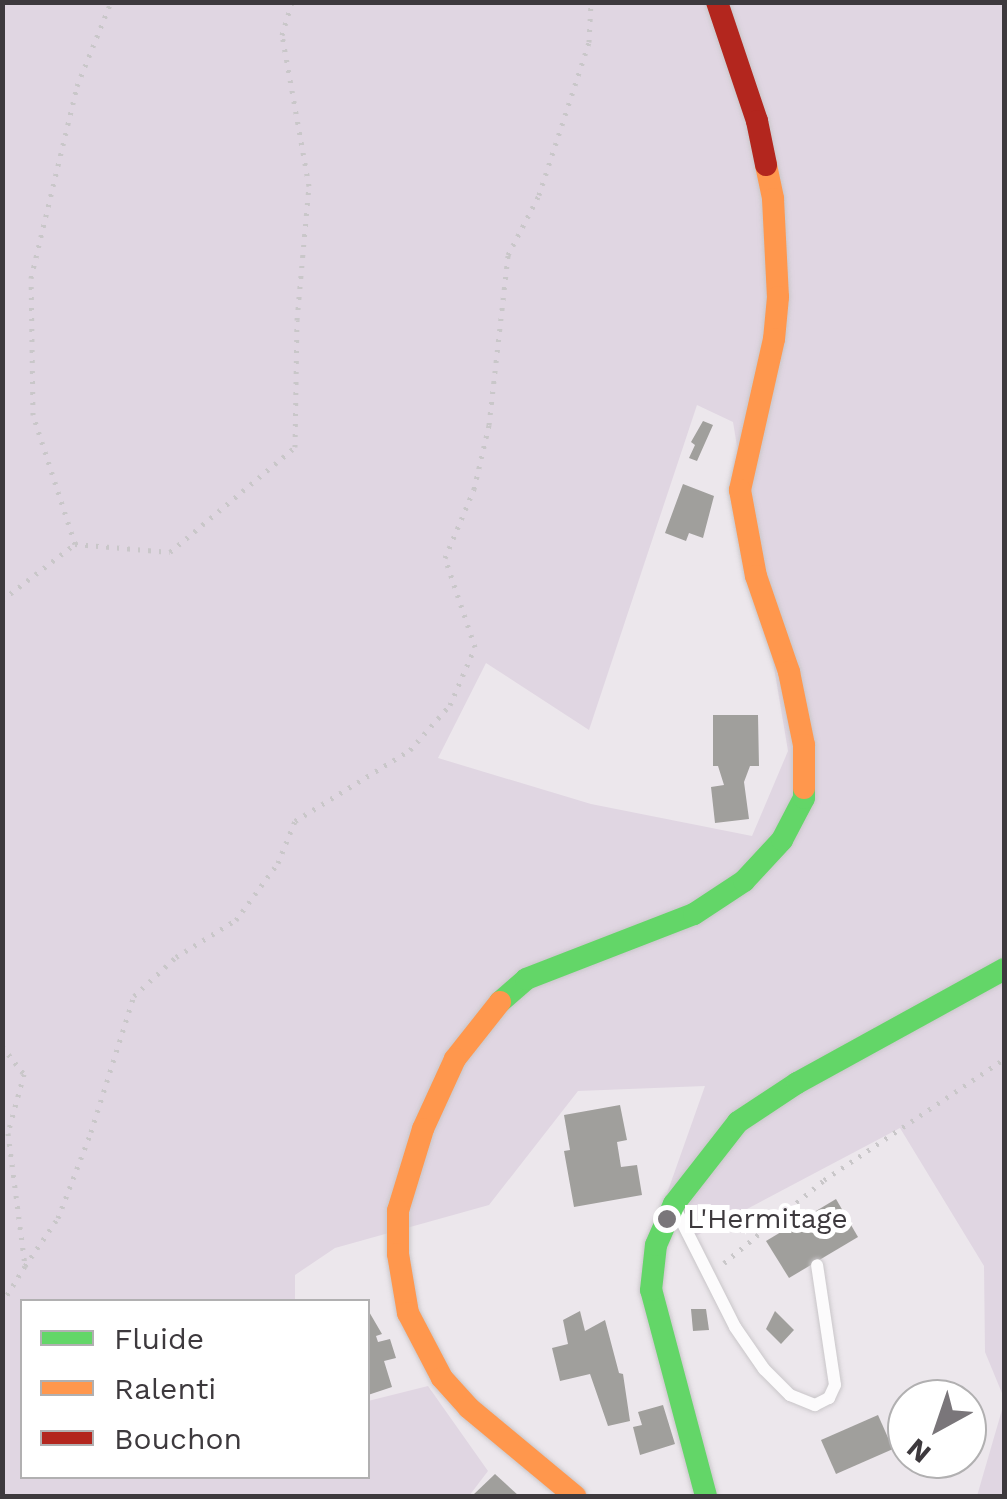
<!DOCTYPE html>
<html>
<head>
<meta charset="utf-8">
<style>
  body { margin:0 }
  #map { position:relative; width:1007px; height:1499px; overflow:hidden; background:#ece7ec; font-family:"Work Sans",sans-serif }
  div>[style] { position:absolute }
  .green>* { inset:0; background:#e0d6e2 }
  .building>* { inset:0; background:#a09f9c }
  .path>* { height:5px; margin-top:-2.5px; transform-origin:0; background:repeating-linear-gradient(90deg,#c9c7c9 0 2.5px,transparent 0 10.5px) }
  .roads { filter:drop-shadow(0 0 2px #c9c6c9) drop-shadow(0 0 2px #c9c6c9) }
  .lane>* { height:12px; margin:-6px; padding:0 6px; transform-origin:6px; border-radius:6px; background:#fcfbfc }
  .fast>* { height:22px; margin:-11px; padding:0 11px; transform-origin:11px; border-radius:11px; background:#63d668 }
  .slow>* { height:22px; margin:-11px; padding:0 11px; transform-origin:11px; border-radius:11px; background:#ff974d }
  .jam>* { height:22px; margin:-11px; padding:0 11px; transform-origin:11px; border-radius:11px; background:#b3261e }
  .dots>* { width:28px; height:28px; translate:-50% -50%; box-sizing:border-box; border:5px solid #fff; border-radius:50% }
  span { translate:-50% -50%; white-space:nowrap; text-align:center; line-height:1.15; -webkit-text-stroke:10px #fff; paint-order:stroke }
  .poi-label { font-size:28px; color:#3d393d }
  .left { translate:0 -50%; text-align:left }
  .frame { position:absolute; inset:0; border:5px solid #3d393d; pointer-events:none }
  .legend { position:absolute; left:20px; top:1299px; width:350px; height:180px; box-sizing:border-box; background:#fff; border:2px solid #b1b0b1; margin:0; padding:12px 18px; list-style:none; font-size:30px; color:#3d393d }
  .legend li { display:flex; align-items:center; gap:20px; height:50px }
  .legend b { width:50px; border:2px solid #b1b0b1 }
  .north { position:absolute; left:887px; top:1379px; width:100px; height:100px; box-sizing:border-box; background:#fff; border:2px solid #b1b0b1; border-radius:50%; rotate:220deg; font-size:28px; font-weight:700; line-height:40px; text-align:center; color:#3d393d }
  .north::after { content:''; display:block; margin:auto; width:35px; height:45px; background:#7a767a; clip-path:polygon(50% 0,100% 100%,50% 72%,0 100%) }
</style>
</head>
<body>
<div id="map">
  <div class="green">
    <i style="clip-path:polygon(evenodd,3px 3px,1004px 3px,1004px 1398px,985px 1352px,984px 1266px,900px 1128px,694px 1237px,665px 1199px,705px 1086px,578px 1091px,489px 1205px,335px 1248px,295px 1275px,295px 1301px,22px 1302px,22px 1476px,368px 1476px,368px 1401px,428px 1386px,488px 1471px,469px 1496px,3px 1496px,3px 3px,697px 405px,733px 422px,788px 751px,752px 836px,591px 804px,438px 758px,486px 663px,589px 730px,697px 405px)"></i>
    <i style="clip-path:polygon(1004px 1403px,1004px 1496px,977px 1496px)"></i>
  </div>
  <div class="building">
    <i style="clip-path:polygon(703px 421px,713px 425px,697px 461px,689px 458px,695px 445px,691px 442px)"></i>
    <i style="clip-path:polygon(683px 484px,714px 496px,703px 538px,689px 533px,686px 541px,665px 533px)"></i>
    <i style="clip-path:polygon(713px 715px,758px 715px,759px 766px,750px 766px,744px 782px,749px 819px,715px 823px,711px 787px,724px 785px,718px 766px,713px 766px)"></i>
    <i style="clip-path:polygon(620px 1105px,627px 1140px,617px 1142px,621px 1167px,637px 1165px,642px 1195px,574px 1207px,564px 1151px,570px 1150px,564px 1115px)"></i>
    <i style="clip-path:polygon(836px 1199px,858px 1237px,789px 1278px,766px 1241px)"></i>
    <i style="clip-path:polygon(691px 1309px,706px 1309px,709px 1330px,693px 1331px)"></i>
    <i style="clip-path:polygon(368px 1310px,382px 1334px,376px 1336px,378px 1342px,390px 1339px,396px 1358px,384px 1361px,392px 1387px,368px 1395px)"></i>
    <i style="clip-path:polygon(580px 1311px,585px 1331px,605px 1320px,619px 1373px,623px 1374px,630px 1421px,608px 1426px,590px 1374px,560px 1381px,552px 1348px,568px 1344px,563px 1320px)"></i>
    <i style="clip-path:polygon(775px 1311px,794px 1330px,781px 1344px,766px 1329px)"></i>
    <i style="clip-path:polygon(663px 1405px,675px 1444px,640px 1455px,633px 1427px,642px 1425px,638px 1412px)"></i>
    <i style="clip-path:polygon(878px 1415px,893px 1449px,836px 1474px,821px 1440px)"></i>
    <i style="clip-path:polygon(495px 1474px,519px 1496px,472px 1496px)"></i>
  </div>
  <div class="path">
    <i style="left:75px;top:544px;width:136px;rotate:-108deg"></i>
    <i style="left:33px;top:415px;width:137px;rotate:-90.8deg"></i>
    <i style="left:31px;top:278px;width:197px;rotate:-76.5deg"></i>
    <i style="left:77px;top:86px;width:91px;rotate:-68deg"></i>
    <i style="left:2px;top:600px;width:92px;rotate:-37.5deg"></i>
    <i style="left:75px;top:544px;width:95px;rotate:4.8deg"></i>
    <i style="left:170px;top:552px;width:163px;rotate:-40deg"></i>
    <i style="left:295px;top:447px;width:127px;rotate:-89.1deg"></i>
    <i style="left:297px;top:320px;width:135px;rotate:-84.9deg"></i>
    <i style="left:309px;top:186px;width:153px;rotate:-100.1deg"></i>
    <i style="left:282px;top:35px;width:34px;rotate:-73deg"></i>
    <i style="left:2px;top:1046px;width:36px;rotate:52deg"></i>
    <i style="left:24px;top:1074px;width:61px;rotate:105.2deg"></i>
    <i style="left:8px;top:1133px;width:134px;rotate:82.7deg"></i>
    <i style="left:25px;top:1266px;width:44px;rotate:121.9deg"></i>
    <i style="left:724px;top:1263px;width:130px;rotate:-39.7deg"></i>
    <i style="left:824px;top:1180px;width:217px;rotate:-33.9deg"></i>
    <i style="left:25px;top:1266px;width:58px;rotate:-55.5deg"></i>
    <i style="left:58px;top:1218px;width:92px;rotate:-69deg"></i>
    <i style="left:91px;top:1132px;width:143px;rotate:-72.5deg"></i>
    <i style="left:134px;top:996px;width:57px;rotate:-42.9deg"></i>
    <i style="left:176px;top:957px;width:70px;rotate:-31.7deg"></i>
    <i style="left:236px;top:920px;width:71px;rotate:-53.6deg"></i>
    <i style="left:278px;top:863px;width:45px;rotate:-68deg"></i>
    <i style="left:295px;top:821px;width:135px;rotate:-31.7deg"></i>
    <i style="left:410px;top:750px;width:60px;rotate:-48.4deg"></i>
    <i style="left:450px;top:705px;width:63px;rotate:-66.7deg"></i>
    <i style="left:475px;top:647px;width:94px;rotate:-108.6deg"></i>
    <i style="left:445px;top:558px;width:75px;rotate:-67.2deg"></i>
    <i style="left:474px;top:489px;width:66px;rotate:-76.8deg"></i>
    <i style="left:489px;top:425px;width:171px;rotate:-83.6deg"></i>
    <i style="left:508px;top:255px;width:68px;rotate:-62.7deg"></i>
    <i style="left:539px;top:195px;width:161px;rotate:-71.9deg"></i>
    <i style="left:589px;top:42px;width:40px;rotate:-87.1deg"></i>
  </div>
  <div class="roads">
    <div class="lane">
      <i style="left:678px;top:1214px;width:127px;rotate:63.2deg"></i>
      <i style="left:735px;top:1327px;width:51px;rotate:55.4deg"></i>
      <i style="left:764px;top:1369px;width:37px;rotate:45deg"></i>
      <i style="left:790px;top:1395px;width:27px;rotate:22deg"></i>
      <i style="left:815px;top:1405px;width:16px;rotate:-27deg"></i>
      <i style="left:829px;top:1398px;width:14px;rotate:-65deg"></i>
      <i style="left:835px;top:1385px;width:121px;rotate:-98.5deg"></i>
    </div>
    <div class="fast">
      <i style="left:500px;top:1002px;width:35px;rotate:-41deg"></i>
      <i style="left:526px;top:979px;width:180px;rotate:-21.2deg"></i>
      <i style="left:694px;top:914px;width:60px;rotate:-33.4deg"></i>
      <i style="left:744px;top:881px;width:56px;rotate:-47.2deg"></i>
      <i style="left:782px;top:840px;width:47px;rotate:-62.4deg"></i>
      <i style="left:804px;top:798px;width:10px;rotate:-90deg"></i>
      <i style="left:706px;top:1496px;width:213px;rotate:-104.9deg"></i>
      <i style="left:651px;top:1290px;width:45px;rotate:-83.7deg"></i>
      <i style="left:656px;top:1245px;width:45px;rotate:-66.3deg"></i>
      <i style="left:674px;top:1204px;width:104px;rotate:-52deg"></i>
      <i style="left:738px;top:1122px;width:71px;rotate:-33.5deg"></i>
      <i style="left:797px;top:1083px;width:236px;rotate:-28.8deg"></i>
    </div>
    <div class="slow">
      <i style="left:766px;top:165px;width:35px;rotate:78deg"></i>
      <i style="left:773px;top:199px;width:98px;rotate:87.1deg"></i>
      <i style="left:778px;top:297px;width:42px;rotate:95.4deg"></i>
      <i style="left:774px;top:339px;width:155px;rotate:102.7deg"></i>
      <i style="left:740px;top:490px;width:87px;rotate:79.5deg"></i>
      <i style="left:756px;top:576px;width:102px;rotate:71deg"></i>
      <i style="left:789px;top:672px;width:75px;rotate:78.4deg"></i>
      <i style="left:804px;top:745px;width:43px;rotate:90deg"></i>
      <i style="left:500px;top:1002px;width:73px;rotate:128.3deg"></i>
      <i style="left:455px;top:1059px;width:77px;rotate:114.6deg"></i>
      <i style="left:423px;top:1129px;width:86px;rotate:107deg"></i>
      <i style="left:398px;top:1211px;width:43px;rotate:90deg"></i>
      <i style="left:398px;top:1254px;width:60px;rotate:80.4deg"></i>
      <i style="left:408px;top:1313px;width:73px;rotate:62.4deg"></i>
      <i style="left:442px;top:1378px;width:40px;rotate:48deg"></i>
      <i style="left:469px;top:1408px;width:138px;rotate:39.7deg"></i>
    </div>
    <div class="jam">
      <i style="left:717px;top:2px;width:126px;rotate:71.4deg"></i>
      <i style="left:757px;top:121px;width:45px;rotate:78.4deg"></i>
    </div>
  </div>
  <div class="dots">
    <i style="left:667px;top:1219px;background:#7a767a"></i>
  </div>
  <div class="poi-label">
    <span class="left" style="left:687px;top:1219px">L'Hermitage</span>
  </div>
  <div class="frame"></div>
  <ul class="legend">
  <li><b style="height:12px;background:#63d668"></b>Fluide</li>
  <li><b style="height:12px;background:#ff974d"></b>Ralenti</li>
  <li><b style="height:12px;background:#b3261e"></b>Bouchon</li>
  </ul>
  <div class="north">N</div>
</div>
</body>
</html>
